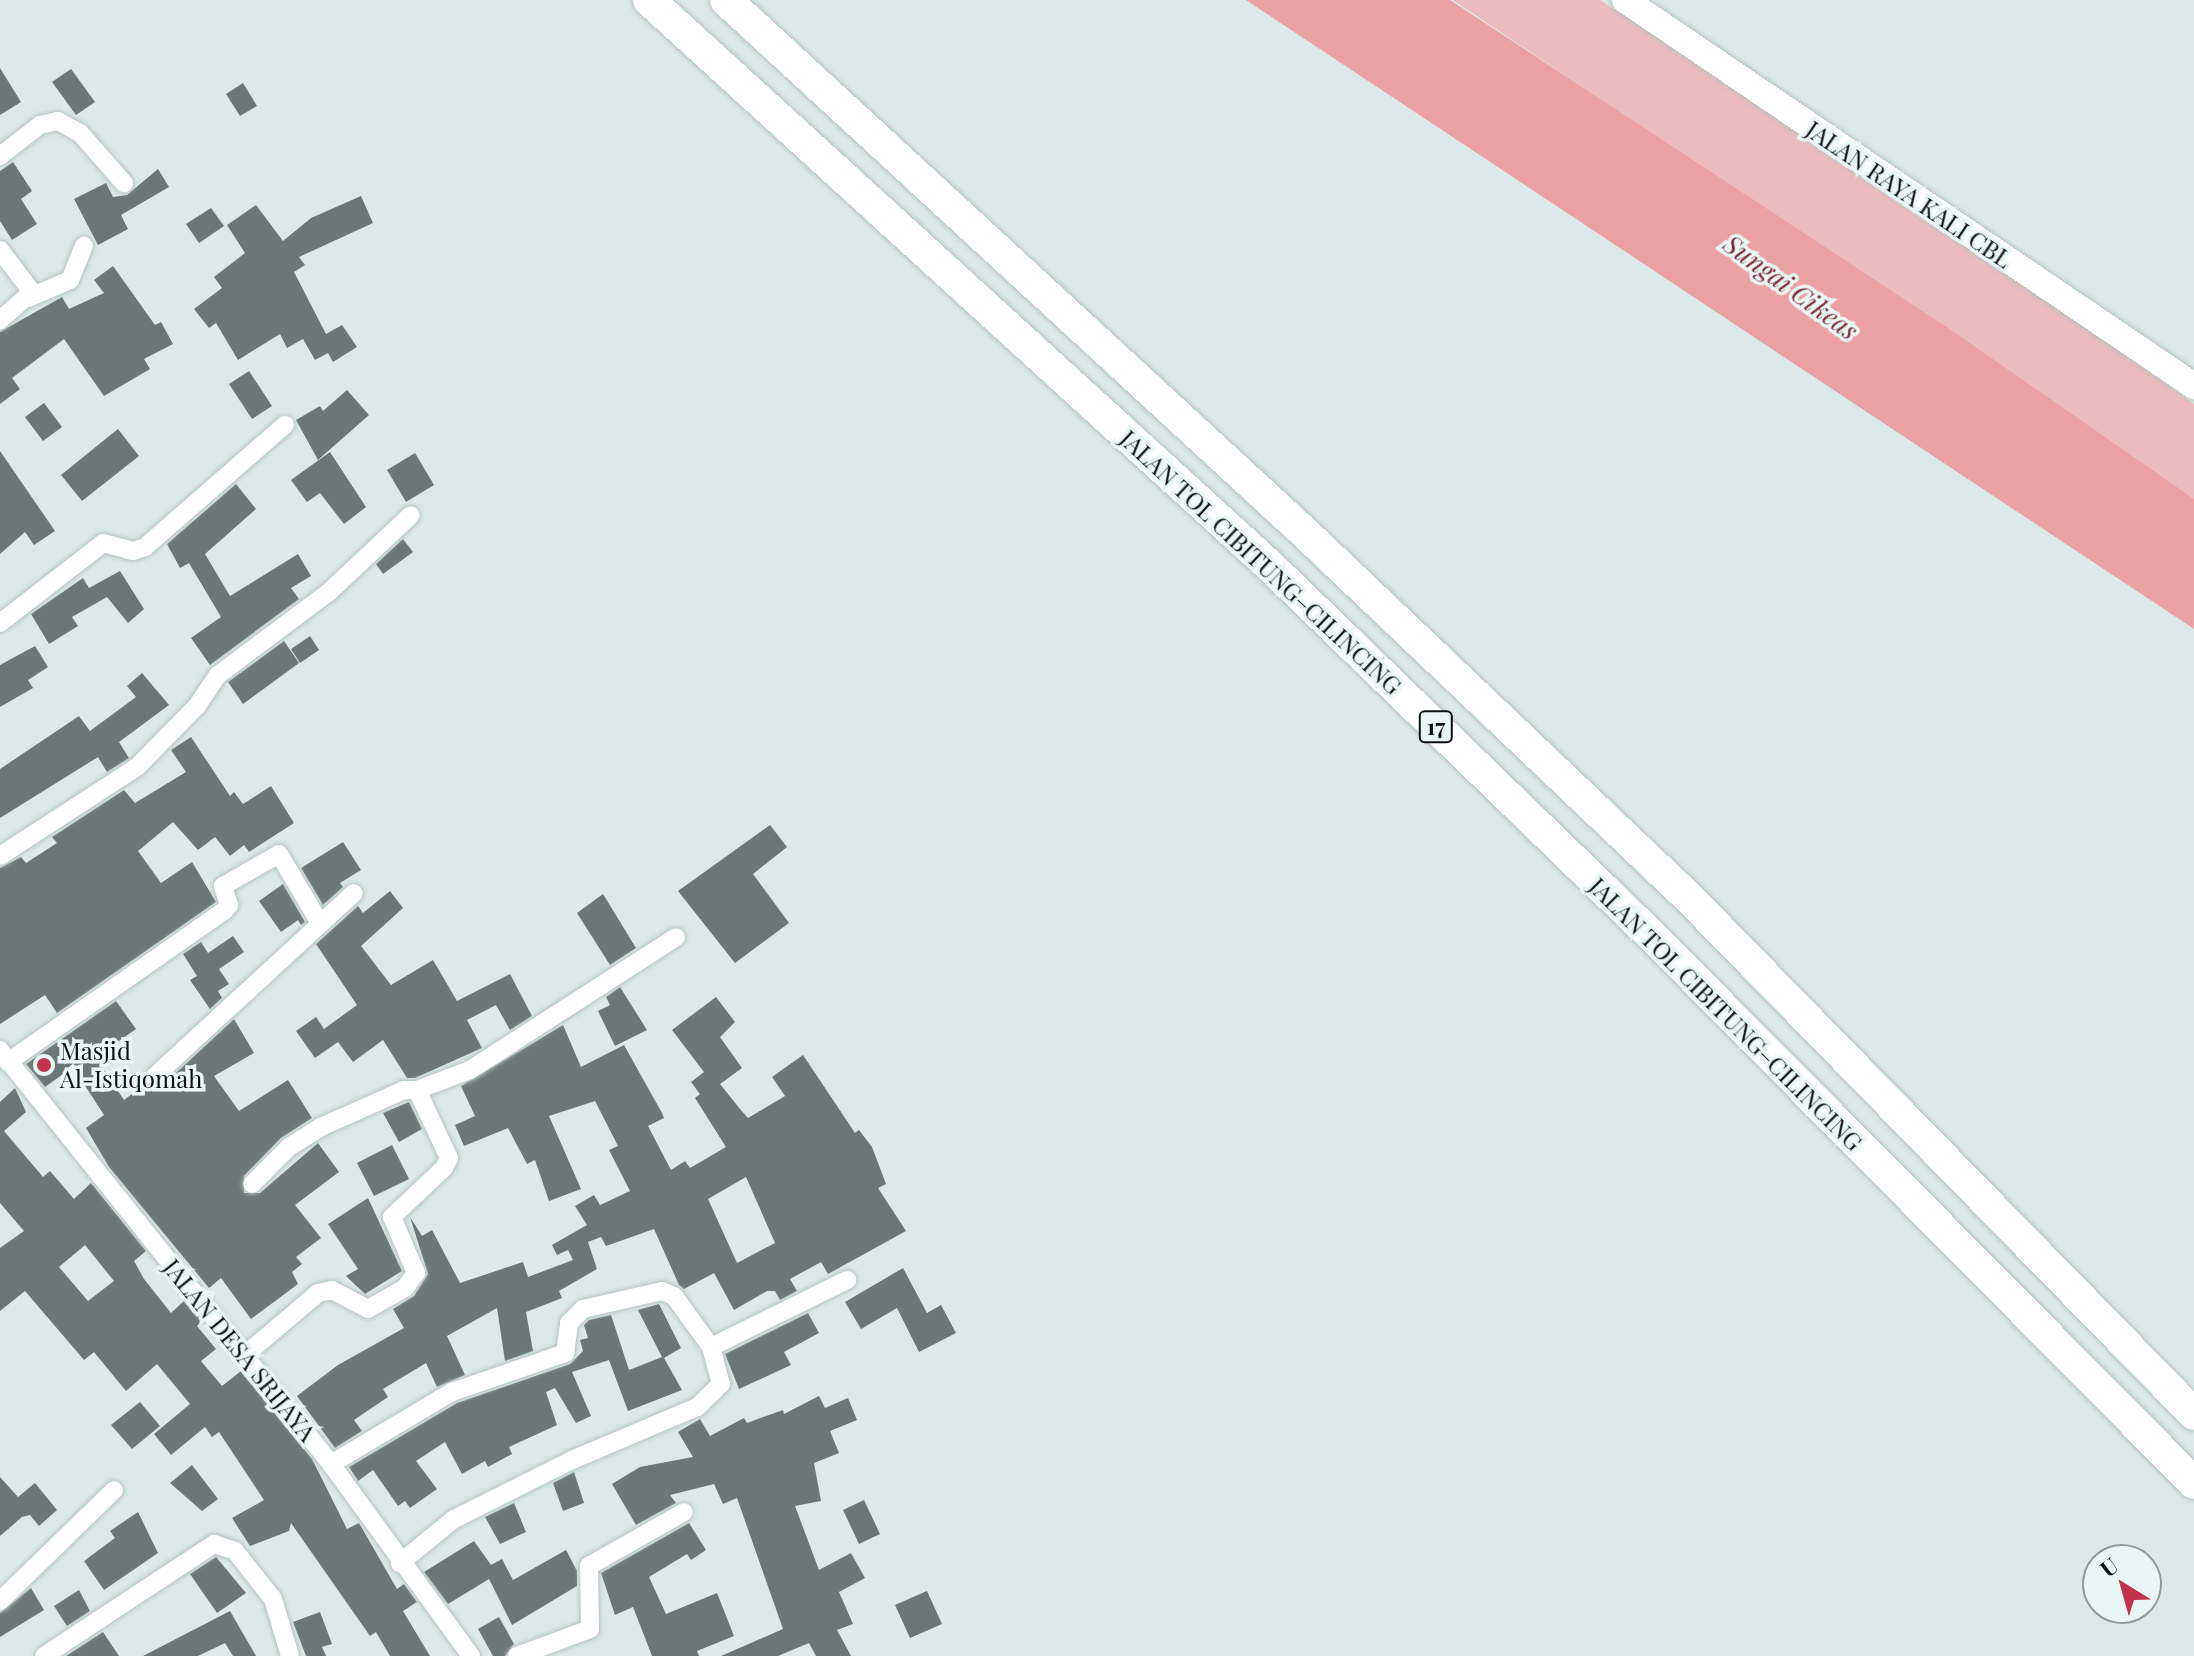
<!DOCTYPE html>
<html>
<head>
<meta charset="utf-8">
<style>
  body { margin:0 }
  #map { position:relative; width:2194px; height:1656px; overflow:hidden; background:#dbeae8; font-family:"Playfair Display",serif }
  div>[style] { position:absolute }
  .green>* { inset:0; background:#ecbbbd }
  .water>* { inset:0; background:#eba1a4 }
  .building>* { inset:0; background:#6a7776 }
  .roads { filter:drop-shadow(0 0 2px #b4c2c0) drop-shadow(0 0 2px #b4c2c0) }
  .street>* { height:18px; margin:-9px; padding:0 9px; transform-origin:9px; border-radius:9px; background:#fff }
  .secondary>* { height:26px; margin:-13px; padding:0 13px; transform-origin:13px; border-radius:13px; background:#fff }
  .highway>* { height:32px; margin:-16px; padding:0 16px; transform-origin:16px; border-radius:16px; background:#fff }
  .dots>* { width:22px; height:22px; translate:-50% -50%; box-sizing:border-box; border:4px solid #e8f7f5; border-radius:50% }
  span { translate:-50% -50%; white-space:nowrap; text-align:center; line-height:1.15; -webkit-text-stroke:7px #e8f7f5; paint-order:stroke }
  .shield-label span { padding:2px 6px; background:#e8f7f5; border:2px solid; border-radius:6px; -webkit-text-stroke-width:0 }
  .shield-label { font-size:22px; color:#0b1010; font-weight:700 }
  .street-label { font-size:24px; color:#0b1010 }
  .poi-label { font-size:24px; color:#0b1010 }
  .left { translate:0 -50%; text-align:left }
  .water-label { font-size:26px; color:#7f2835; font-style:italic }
  .north { position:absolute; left:2082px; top:1544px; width:80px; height:80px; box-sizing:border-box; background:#e8f7f5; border:2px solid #909b99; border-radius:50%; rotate:323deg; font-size:22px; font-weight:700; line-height:32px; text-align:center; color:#0b1010 }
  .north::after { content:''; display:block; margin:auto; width:28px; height:36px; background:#c2324b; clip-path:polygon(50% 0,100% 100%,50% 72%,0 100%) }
</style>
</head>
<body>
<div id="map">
  <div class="green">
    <i style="clip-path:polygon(1453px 0,1600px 0,1915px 205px,2194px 404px,2194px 499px)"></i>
  </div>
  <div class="water">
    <i style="clip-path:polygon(1246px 0,1450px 0,1951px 330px,2194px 499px,2194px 629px)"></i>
  </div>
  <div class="building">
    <i style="clip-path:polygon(0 68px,21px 102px,0 115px)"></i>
    <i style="clip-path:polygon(71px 69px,95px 102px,76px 115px,52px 82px)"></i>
    <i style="clip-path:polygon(243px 83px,257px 106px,240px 116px,226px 94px)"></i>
    <i style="clip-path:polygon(13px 162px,32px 191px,21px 199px,37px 224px,12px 240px,0 221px,0 171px)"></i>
    <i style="clip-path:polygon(158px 169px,169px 187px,121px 215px,128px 229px,98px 245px,74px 199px,106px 183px,113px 197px,127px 195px)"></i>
    <i style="clip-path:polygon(361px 196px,373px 223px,299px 257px,305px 265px,294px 272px,326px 334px,342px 325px,357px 347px,333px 362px,328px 353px,315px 360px,303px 339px,287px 348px,280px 334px,238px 360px,216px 323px,209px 328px,194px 309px,222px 288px,214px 277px,245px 253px,227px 225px,256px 205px,283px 241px,311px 218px)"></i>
    <i style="clip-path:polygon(211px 208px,224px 226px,199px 243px,186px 224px)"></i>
    <i style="clip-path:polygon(113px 266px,155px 325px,161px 322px,173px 344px,144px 359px,150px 369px,104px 396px,64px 339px,12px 378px,20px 389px,0 404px,0 332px,62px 297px,69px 309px,104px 293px,94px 280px)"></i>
    <i style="clip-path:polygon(249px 371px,272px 406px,252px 419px,229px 384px)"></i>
    <i style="clip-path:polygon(347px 390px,369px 415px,318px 460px,296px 420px,320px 406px,323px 411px)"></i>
    <i style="clip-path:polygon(44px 403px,62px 427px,43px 441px,25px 417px)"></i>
    <i style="clip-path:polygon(118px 429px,139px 456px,82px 501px,61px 475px)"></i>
    <i style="clip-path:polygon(0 451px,55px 531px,34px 545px,25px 532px,0 554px)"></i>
    <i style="clip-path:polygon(330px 452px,366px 507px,344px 524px,320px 493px,307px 502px,291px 480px)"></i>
    <i style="clip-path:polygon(415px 453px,434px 485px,406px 502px,387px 470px)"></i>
    <i style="clip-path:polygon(236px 484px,256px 509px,205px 554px,230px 596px,298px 554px,311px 576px,291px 588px,299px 599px,210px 665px,191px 638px,221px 617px,189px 563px,180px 568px,167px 544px)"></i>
    <i style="clip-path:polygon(403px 539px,413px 552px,383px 574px,376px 564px)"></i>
    <i style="clip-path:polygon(120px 571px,144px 609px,128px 623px,107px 597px,72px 617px,78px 626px,49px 644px,31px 614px,83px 578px,89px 588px)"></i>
    <i style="clip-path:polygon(310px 636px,319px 650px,300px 663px,291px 649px)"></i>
    <i style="clip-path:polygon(284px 641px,299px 663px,243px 704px,228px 682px)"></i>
    <i style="clip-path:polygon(35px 646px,48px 667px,28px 680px,33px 688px,0 707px,0 665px)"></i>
    <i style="clip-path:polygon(142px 673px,169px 705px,119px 742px,129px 758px,107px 772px,98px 757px,0 818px,0 769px,79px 716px,90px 731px,136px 697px,127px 686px)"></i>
    <i style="clip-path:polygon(191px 737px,230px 796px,234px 792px,243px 804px,271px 786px,294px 823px,249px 852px,244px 845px,230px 856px,215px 837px,198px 850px,173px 822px,138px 851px,161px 883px,192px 862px,216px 902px,57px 1013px,45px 995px,0 1024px,0 868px,21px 857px,26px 863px,57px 843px,52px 837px,124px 790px,135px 803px,186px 772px,171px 750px)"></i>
    <i style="clip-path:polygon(770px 825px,787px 847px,753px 874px,789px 923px,735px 963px,678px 891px)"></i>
    <i style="clip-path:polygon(343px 842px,361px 870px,340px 883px,343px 887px,323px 905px,301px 868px)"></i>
    <i style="clip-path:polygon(283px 884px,305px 922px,301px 925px,298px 920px,281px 932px,259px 901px)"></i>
    <i style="clip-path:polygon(390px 891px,403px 908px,361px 946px,391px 985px,433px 960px,457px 1001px,510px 974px,532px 1016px,510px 1030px,496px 1005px,467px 1020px,482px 1048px,415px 1078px,407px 1078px,383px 1040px,353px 1062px,338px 1042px,315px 1058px,296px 1031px,316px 1017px,324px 1029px,357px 1005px,316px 944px,358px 906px,363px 913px)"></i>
    <i style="clip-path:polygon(603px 894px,636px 948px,610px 965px,577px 913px)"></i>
    <i style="clip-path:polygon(233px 936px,244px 952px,219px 969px,229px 984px,218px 991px,222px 998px,210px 1009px,190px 980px,197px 976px,183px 954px,201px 942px,208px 953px)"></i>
    <i style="clip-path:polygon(620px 987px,647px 1030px,615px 1046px,598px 1011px,610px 1005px,606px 997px)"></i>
    <i style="clip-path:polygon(evenodd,716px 997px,735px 1022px,720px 1037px,742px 1068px,720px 1084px,740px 1109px,748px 1118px,785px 1096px,772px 1077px,803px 1055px,855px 1133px,859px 1130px,872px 1147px,886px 1184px,878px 1188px,906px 1231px,828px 1274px,821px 1262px,790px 1279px,797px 1291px,780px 1300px,775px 1291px,767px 1291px,734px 1310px,714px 1273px,684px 1289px,679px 1285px,654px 1229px,606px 1246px,601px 1237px,588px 1242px,597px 1269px,559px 1291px,562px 1298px,526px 1312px,533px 1351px,505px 1361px,497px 1308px,447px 1336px,465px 1375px,437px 1387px,426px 1363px,383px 1389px,388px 1397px,354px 1420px,362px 1431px,335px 1448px,297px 1396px,338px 1365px,404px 1328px,393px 1309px,414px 1296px,428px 1274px,410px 1217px,422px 1236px,432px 1230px,460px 1283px,523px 1262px,528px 1277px,573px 1260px,568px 1250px,557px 1255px,552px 1245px,587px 1225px,575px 1206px,594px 1195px,600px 1205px,630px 1191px,609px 1150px,618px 1146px,595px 1101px,549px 1116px,581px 1189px,549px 1201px,535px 1160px,527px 1164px,508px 1128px,464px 1146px,455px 1125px,475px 1116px,461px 1086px,563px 1025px,581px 1067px,624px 1045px,662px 1113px,664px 1118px,648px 1126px,671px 1170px,685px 1161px,690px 1168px,726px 1147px,695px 1098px,700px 1094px,691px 1082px,704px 1072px,672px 1030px,716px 997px,746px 1177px,775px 1243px,737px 1263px,708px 1199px,746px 1177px)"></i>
    <i style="clip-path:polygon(116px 1001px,136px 1029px,96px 1057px,124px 1100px,146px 1083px,163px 1085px,234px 1019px,254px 1053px,214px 1076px,239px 1111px,288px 1080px,312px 1118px,281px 1138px,244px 1176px,244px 1193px,260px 1193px,318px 1143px,339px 1172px,295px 1205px,321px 1238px,296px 1257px,302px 1264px,292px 1272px,298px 1284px,251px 1319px,221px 1278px,209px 1288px,109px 1167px,86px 1128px,104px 1115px,73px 1067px,45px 1087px,26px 1064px)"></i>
    <i style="clip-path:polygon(evenodd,15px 1088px,26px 1112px,4px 1131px,43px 1177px,50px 1171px,74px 1199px,91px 1183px,146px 1251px,134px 1261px,144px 1279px,171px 1313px,185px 1300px,202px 1322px,197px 1326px,216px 1349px,201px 1361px,222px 1386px,241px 1371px,312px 1459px,347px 1529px,359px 1523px,397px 1589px,404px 1584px,417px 1602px,403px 1611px,430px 1656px,390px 1656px,376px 1632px,370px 1636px,291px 1523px,289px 1531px,250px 1546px,232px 1518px,264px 1500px,219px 1432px,212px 1437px,205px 1427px,171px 1455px,154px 1434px,190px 1404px,157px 1364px,126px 1391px,94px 1352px,84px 1360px,25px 1291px,0 1311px,0 1248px,24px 1231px,0 1203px,0 1102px,15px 1088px,85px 1245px,114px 1281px,88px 1301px,59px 1267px,85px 1245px)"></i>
    <i style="clip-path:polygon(409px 1102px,422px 1129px,399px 1142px,383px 1113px)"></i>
    <i style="clip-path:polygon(392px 1145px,409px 1179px,374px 1196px,357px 1163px)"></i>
    <i style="clip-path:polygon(368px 1198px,402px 1271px,365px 1294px,346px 1276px,358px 1269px,328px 1224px)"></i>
    <i style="clip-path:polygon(903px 1268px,927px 1313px,941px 1305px,956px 1333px,919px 1352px,897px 1308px,861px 1329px,845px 1302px)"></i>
    <i style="clip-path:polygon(659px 1304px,681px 1348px,664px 1358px,682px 1390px,628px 1411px,609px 1360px,572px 1372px,591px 1416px,576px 1423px,555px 1388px,546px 1392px,557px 1425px,509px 1447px,512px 1454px,488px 1467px,485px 1461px,462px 1474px,445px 1442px,416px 1461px,437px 1489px,410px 1508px,405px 1501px,398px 1506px,373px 1470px,358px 1481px,349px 1467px,457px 1403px,570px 1364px,583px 1351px,580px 1340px,588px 1338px,584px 1325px,589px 1320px,611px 1315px,629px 1370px,662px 1357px,638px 1310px)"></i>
    <i style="clip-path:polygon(808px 1313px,819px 1333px,784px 1352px,791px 1365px,739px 1389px,725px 1354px)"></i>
    <i style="clip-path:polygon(819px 1396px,825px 1408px,848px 1398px,857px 1420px,830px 1431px,839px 1453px,814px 1463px,821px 1501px,795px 1506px,819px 1570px,851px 1553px,865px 1578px,839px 1592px,853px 1624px,837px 1630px,851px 1656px,816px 1656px,809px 1643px,778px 1656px,721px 1656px,783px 1629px,737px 1498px,723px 1504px,714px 1484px,670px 1495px,676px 1503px,636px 1525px,612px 1484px,640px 1467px,693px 1457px,678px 1432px,700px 1419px,710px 1436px,744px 1418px,747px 1423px,783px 1410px,784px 1414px)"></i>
    <i style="clip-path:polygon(140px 1402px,160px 1426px,132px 1449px,111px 1425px)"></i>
    <i style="clip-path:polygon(192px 1465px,218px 1499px,202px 1511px,170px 1483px)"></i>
    <i style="clip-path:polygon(574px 1472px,584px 1503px,563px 1511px,553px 1483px)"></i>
    <i style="clip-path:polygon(0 1477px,18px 1497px,35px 1483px,57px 1510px,39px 1526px,30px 1515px,22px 1517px,0 1536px)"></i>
    <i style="clip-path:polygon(864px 1500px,880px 1534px,859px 1544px,843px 1510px)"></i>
    <i style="clip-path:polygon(514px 1503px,526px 1532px,500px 1544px,485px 1517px)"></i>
    <i style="clip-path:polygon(138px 1512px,158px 1553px,104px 1590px,84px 1561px,115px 1538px,110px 1531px)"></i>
    <i style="clip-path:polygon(689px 1523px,706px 1550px,691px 1560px,687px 1554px,649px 1577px,666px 1614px,717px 1593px,734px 1636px,697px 1651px,699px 1656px,652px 1656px,633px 1607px,615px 1615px,601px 1573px)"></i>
    <i style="clip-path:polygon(474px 1541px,491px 1565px,502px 1559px,513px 1580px,566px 1550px,577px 1571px,577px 1586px,512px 1625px,489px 1579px,448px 1604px,424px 1572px)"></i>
    <i style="clip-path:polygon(216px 1557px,246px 1593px,217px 1613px,190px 1574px)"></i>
    <i style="clip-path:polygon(31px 1588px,44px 1610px,0 1637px,0 1613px)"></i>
    <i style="clip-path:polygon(79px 1590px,90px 1611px,67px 1626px,54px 1606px)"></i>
    <i style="clip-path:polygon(927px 1591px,942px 1624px,910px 1638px,895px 1605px)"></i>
    <i style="clip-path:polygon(230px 1611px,256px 1656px,233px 1656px,225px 1643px,198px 1656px,143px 1656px)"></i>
    <i style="clip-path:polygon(320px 1612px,332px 1644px,322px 1647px,326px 1656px,306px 1656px,293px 1622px)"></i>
    <i style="clip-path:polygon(499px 1617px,514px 1644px,505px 1656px,493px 1656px,478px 1629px)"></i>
    <i style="clip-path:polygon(103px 1632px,119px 1656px,66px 1656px)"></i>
  </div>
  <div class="roads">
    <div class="street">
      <i style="left:0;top:156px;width:51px;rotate:-37.8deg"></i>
      <i style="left:40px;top:125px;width:18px;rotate:-13deg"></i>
      <i style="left:58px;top:121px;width:25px;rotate:29deg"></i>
      <i style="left:80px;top:133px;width:67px;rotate:48.7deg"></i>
      <i style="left:0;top:250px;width:53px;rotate:52.7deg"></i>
      <i style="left:32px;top:292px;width:43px;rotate:138.8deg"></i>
      <i style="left:28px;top:298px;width:46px;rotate:-23.2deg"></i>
      <i style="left:70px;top:280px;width:37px;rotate:-68deg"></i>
      <i style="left:0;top:623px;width:130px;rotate:-37.8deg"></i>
      <i style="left:103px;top:543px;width:31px;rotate:15deg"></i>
      <i style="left:133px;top:551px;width:13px;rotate:-18deg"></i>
      <i style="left:145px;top:547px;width:186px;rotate:-41.1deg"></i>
      <i style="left:0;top:856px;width:163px;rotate:-33deg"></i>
      <i style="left:137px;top:767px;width:86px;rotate:-45.5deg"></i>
      <i style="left:197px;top:706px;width:37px;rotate:-56deg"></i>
      <i style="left:218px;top:675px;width:139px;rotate:-36.8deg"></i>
      <i style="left:329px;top:592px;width:112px;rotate:-43.2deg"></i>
      <i style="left:0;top:1050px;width:530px;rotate:51.36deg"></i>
      <i style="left:331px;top:1464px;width:238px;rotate:53.9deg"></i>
      <i style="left:8px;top:1062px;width:264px;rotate:-35deg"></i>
      <i style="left:224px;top:911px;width:8px;rotate:-50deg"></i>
      <i style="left:229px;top:905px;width:20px;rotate:-108deg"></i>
      <i style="left:223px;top:886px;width:64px;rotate:-29.7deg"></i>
      <i style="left:279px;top:854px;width:80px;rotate:59.3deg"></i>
      <i style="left:155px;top:1076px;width:270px;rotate:-42.6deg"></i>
      <i style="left:417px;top:1090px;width:57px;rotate:-20.7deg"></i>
      <i style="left:470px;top:1070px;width:245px;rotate:-32.8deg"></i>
      <i style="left:711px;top:1347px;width:152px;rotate:-26.2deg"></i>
      <i style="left:245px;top:1355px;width:96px;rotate:-40.3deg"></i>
      <i style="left:318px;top:1293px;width:14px;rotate:-12deg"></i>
      <i style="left:332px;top:1290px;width:41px;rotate:27.8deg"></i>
      <i style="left:368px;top:1309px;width:43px;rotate:-29.6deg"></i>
      <i style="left:405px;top:1288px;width:19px;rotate:-54deg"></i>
      <i style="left:416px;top:1273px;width:61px;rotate:-113.2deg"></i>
      <i style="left:392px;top:1217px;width:71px;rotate:-43.3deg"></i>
      <i style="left:444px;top:1168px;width:11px;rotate:-63deg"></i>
      <i style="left:449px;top:1158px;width:75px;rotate:-115.2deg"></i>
      <i style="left:417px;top:1090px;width:13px;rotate:180deg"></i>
      <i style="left:404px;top:1090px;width:91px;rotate:156deg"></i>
      <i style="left:321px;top:1127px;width:38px;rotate:148deg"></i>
      <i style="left:289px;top:1147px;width:52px;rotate:135deg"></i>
      <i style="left:331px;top:1464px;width:141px;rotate:-30.8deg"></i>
      <i style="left:452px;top:1392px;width:120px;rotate:-19deg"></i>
      <i style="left:565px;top:1353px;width:30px;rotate:-82deg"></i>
      <i style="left:569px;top:1323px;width:20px;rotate:-45deg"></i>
      <i style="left:583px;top:1309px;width:81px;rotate:-12.8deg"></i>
      <i style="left:662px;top:1291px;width:13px;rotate:23deg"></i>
      <i style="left:674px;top:1296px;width:63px;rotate:54deg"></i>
      <i style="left:711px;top:1347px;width:38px;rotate:75deg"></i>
      <i style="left:721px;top:1384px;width:33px;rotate:136deg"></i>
      <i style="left:697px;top:1407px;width:136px;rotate:157deg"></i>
      <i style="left:572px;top:1460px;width:132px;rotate:153.4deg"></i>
      <i style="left:454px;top:1519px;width:70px;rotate:140.8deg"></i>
      <i style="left:0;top:1601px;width:159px;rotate:-44.2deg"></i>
      <i style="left:44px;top:1656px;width:204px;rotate:-33.4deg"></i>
      <i style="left:214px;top:1544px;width:22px;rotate:18deg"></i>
      <i style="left:235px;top:1551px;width:61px;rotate:51.6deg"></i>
      <i style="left:273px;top:1599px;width:59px;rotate:73.4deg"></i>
      <i style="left:517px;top:1656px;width:78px;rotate:-20.3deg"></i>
      <i style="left:590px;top:1629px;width:63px;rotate:-90.9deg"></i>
      <i style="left:589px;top:1566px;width:109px;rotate:-29.6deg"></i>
    </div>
    <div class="secondary">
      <i style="left:1625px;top:0;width:688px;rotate:34.15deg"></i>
    </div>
    <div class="highway">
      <i style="left:649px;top:0;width:842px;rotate:42.35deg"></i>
      <i style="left:1271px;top:567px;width:533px;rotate:44.09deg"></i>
      <i style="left:1654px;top:938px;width:767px;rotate:45.26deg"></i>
      <i style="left:726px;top:0;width:787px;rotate:42.63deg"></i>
      <i style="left:1305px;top:533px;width:533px;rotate:43.55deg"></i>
      <i style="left:1691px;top:900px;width:719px;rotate:45.62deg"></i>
    </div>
  </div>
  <div class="dots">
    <i style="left:44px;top:1065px;background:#c2324b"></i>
  </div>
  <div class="shield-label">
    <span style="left:1436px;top:727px">17</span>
  </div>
  <div class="street-label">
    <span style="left:1909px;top:194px;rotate:34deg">JALAN RAYA KALI CBL</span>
    <span style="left:1261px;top:562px;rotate:43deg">JALAN TOL CIBITUNG–CILINCING</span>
    <span style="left:1726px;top:1014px;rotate:45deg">JALAN TOL CIBITUNG–CILINCING</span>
    <span style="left:240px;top:1350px;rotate:51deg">JALAN DESA SRIJAYA</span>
  </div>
  <div class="poi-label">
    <span class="left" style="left:60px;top:1065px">Masjid<br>Al-Istiqomah</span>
  </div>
  <div class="water-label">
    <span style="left:1791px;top:287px;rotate:36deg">Sungai Cikeas</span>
  </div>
  <div class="north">U</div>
</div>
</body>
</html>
